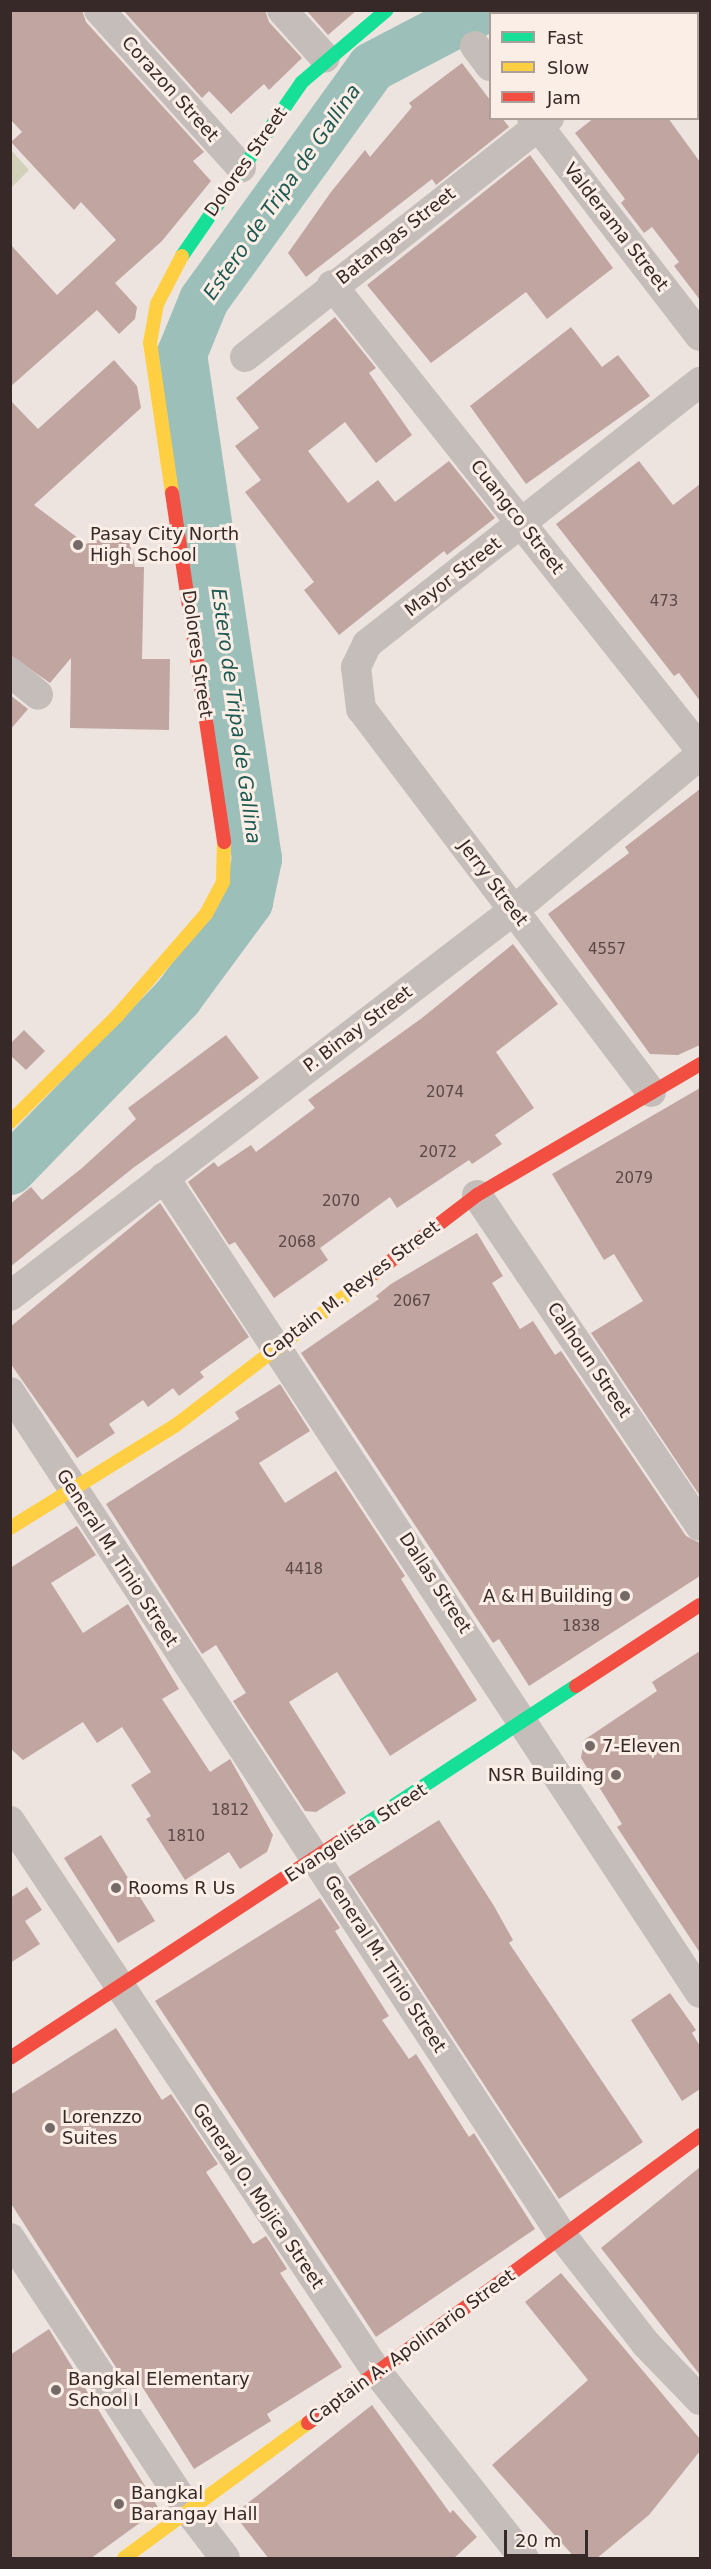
<!DOCTYPE html>
<html>
<head>
<meta charset="utf-8">
<style>
  body { margin:0 }
  #map { position:relative; width:711px; height:2569px; overflow:hidden; background:#ede4e0; font-family:"DejaVu Sans",sans-serif }
  div>[style] { position:absolute }
  .green>* { inset:0; background:#d2d1ba }
  .river>* { height:50px; margin:-25px; padding:0 25px; transform-origin:25px; border-radius:25px; background:#9cc0b9 }
  .building>* { inset:0; background:#c1a5a1 }
  .street>* { height:30px; margin:-15px; padding:0 15px; transform-origin:15px; border-radius:15px; background:#c5bdb9 }
  .fast>* { height:14px; margin:-7px; padding:0 7px; transform-origin:7px; border-radius:7px; background:#16e098 }
  .slow>* { height:14px; margin:-7px; padding:0 7px; transform-origin:7px; border-radius:7px; background:#ffcf43 }
  .jam>* { height:14px; margin:-7px; padding:0 7px; transform-origin:7px; border-radius:7px; background:#f24e42 }
  .dots>* { width:16px; height:16px; translate:-50% -50%; box-sizing:border-box; border:3px solid #faeee7; border-radius:50% }
  span { translate:-50% -50%; white-space:nowrap; text-align:center; line-height:1.15; -webkit-text-stroke:6px #faeee7; paint-order:stroke }
  .number-label { font-size:15px; color:#594846 }
  .number-label span { -webkit-text-stroke-width:0 }
  .street-label { font-size:18px; color:#362927 }
  .poi-label { font-size:18px; color:#362927 }
  .left { translate:0 -50%; text-align:left }
  .right { translate:-100% -50%; text-align:right }
  .water-label { font-size:20px; color:#1c5952; font-style:italic }
  .frame { position:absolute; inset:0; border:12px solid #362927; pointer-events:none }
  .legend { position:absolute; left:489px; top:12px; width:210px; height:108px; box-sizing:border-box; background:#faeee7; border:2px solid #ac9f9a; margin:0; padding:8px 10px; list-style:none; font-size:18px; color:#362927 }
  .legend li { display:flex; align-items:center; gap:12px; height:30px }
  .legend b { width:30px; border:2px solid #ac9f9a }
  .scale { position:absolute; left:504px; top:2530px; width:84px; height:27px; box-sizing:border-box; border:3px solid #362927; border-top:0; padding-left:8px; font-size:18px; line-height:21px; white-space:nowrap; color:#362927; -webkit-text-stroke:4px #faeee7; paint-order:stroke }
</style>
</head>
<body>
<div id="map">
  <div class="green">
    <i style="clip-path:polygon(11px 150px,29px 170px,11px 188px)"></i>
  </div>
  <div class="river">
    <i style="left:10px;top:1170px;width:241px;rotate:-45.8deg"></i>
    <i style="left:178px;top:997px;width:118px;rotate:-53.6deg"></i>
    <i style="left:248px;top:902px;width:44px;rotate:-78.2deg"></i>
    <i style="left:257px;top:859px;width:511px;rotate:-98.45deg"></i>
    <i style="left:182px;top:354px;width:58px;rotate:-67.8deg"></i>
    <i style="left:204px;top:300px;width:287px;rotate:-54.2deg"></i>
    <i style="left:372px;top:67px;width:123px;rotate:-27.6deg"></i>
  </div>
  <div class="building">
    <i style="clip-path:polygon(10px 10px,82px 10px,86px 22px,204px 152px,193px 161px,211px 181px,162px 241px,115px 283px,137px 307px,135px 319px,119px 334px,97px 310px,10px 387px,10px 244px,57px 295px,116px 240px,81px 202px,74px 210px,11px 142px,22px 132px,10px 119px)"></i>
    <i style="clip-path:polygon(123px 10px,265px 10px,269px 22px,302px 58px,269px 90px,264px 84px,231px 114px,209px 91px,202px 98px)"></i>
    <i style="clip-path:polygon(306px 10px,357px 10px,328px 35px)"></i>
    <i style="clip-path:polygon(462px 63px,490px 100px,490px 118px,502px 118px,509px 127px,436px 185px,432px 179px,306px 277px,288px 253px,331px 192px,365px 150px,370px 157px,412px 107px,409px 103px)"></i>
    <i style="clip-path:polygon(594px 118px,668px 118px,700px 162px,700px 300px,674px 266px,679px 262px,652px 227px,644px 233px,621px 203px,625px 199px,575px 133px)"></i>
    <i style="clip-path:polygon(530px 155px,613px 268px,547px 319px,526px 292px,431px 363px,367px 285px)"></i>
    <i style="clip-path:polygon(335px 317px,376px 368px,369px 373px,412px 435px,376px 463px,345px 422px,308px 451px,348px 503px,378px 480px,395px 502px,449px 461px,495px 518px,447px 555px,444px 551px,339px 635px,304px 590px,314px 582px,245px 492px,261px 480px,235px 446px,259px 428px,236px 398px)"></i>
    <i style="clip-path:polygon(571px 327px,602px 367px,618px 355px,650px 396px,526px 484px,470px 406px)"></i>
    <i style="clip-path:polygon(114px 360px,137px 386px,141px 408px,34px 505px,86px 544px,117px 533px,130px 544px,135px 567px,144px 567px,142px 659px,170px 659px,169px 730px,70px 728px,71px 658px,50px 683px,10px 655px,10px 400px,38px 429px)"></i>
    <i style="clip-path:polygon(639px 461px,673px 505px,700px 484px,700px 701px,679px 673px,674px 676px,556px 524px)"></i>
    <i style="clip-path:polygon(10px 695px,28px 709px,10px 730px)"></i>
    <i style="clip-path:polygon(700px 789px,700px 1045px,678px 1055px,650px 1054px,548px 914px,629px 853px,625px 847px)"></i>
    <i style="clip-path:polygon(513px 944px,558px 1004px,496px 1052px,534px 1108px,495px 1135px,502px 1144px,472px 1164px,469px 1160px,397px 1208px,390px 1197px,320px 1248px,328px 1260px,274px 1298px,235px 1242px,229px 1245px,188px 1182px,214px 1162px,218px 1167px,251px 1145px,256px 1152px,315px 1108px,308px 1100px,422px 1018px)"></i>
    <i style="clip-path:polygon(24px 1030px,45px 1051px,26px 1070px,10px 1055px,10px 1044px)"></i>
    <i style="clip-path:polygon(226px 1035px,259px 1078px,133px 1168px,10px 1267px,10px 1204px,31px 1187px,42px 1200px,82px 1168px,136px 1119px,128px 1108px)"></i>
    <i style="clip-path:polygon(700px 1088px,700px 1496px,591px 1333px,643px 1301px,614px 1254px,604px 1260px,552px 1174px)"></i>
    <i style="clip-path:polygon(160px 1203px,249px 1337px,200px 1372px,204px 1377px,179px 1396px,173px 1388px,148px 1407px,143px 1400px,109px 1424px,115px 1433px,77px 1458px,10px 1363px,10px 1327px)"></i>
    <i style="clip-path:polygon(477px 1233px,503px 1276px,492px 1283px,520px 1329px,533px 1321px,555px 1355px,561px 1351px,686px 1536px,700px 1543px,700px 1576px,529px 1686px,499px 1639px,493px 1643px,301px 1353px,379px 1299px,376px 1296px,391px 1284px)"></i>
    <i style="clip-path:polygon(280px 1384px,310px 1431px,259px 1463px,285px 1503px,336px 1471px,405px 1576px,401px 1579px,477px 1700px,390px 1756px,337px 1672px,289px 1702px,346px 1793px,316px 1812px,305px 1811px,233px 1701px,246px 1693px,216px 1645px,202px 1654px,106px 1504px,239px 1419px,235px 1412px)"></i>
    <i style="clip-path:polygon(77px 1526px,96px 1555px,51px 1583px,83px 1633px,128px 1604px,179px 1689px,162px 1699px,210px 1772px,230px 1759px,273px 1835px,267px 1852px,240px 1869px,229px 1852px,185px 1880px,146px 1819px,151px 1816px,131px 1785px,151px 1772px,122px 1727px,97px 1743px,83px 1722px,23px 1760px,10px 1748px,10px 1568px)"></i>
    <i style="clip-path:polygon(700px 1651px,700px 1953px,617px 1827px,622px 1824px,581px 1758px,584px 1740px,657px 1691px,652px 1682px)"></i>
    <i style="clip-path:polygon(439px 1820px,494px 1906px,513px 1940px,509px 1943px,643px 2142px,559px 2199px,348px 1877px)"></i>
    <i style="clip-path:polygon(101px 1835px,155px 1921px,118px 1943px,64px 1858px)"></i>
    <i style="clip-path:polygon(27px 1887px,42px 1910px,25px 1921px,40px 1944px,10px 1963px,10px 1898px)"></i>
    <i style="clip-path:polygon(320px 1898px,340px 1928px,335px 1931px,389px 2016px,382px 2020px,409px 2059px,416px 2054px,469px 2137px,474px 2133px,535px 2229px,376px 2337px,155px 2001px)"></i>
    <i style="clip-path:polygon(670px 1993px,696px 2030px,692px 2033px,700px 2046px,700px 2089px,682px 2101px,631px 2020px)"></i>
    <i style="clip-path:polygon(116px 2028px,162px 2100px,171px 2094px,218px 2164px,206px 2172px,253px 2244px,266px 2236px,287px 2269px,280px 2273px,342px 2367px,267px 2414px,271px 2421px,194px 2469px,136px 2377px,126px 2383px,10px 2202px,10px 2095px)"></i>
    <i style="clip-path:polygon(700px 2167px,700px 2375px,601px 2248px)"></i>
    <i style="clip-path:polygon(561px 2273px,700px 2439px,700px 2451px,649px 2515px,596px 2559px,576px 2559px,492px 2465px,588px 2380px,525px 2302px)"></i>
    <i style="clip-path:polygon(49px 2329px,159px 2509px,90px 2559px,10px 2559px,10px 2355px)"></i>
    <i style="clip-path:polygon(372px 2405px,450px 2513px,453px 2510px,477px 2537px,453px 2559px,269px 2559px,234px 2514px)"></i>
  </div>
  <div class="street">
    <i style="left:99px;top:10px;width:212px;rotate:47.9deg"></i>
    <i style="left:282px;top:10px;width:64px;rotate:48.1deg"></i>
    <i style="left:687px;top:14px;width:6px;rotate:-45deg"></i>
    <i style="left:475px;top:46px;width:25px;rotate:53deg"></i>
    <i style="left:532px;top:118px;width:275px;rotate:52.4deg"></i>
    <i style="left:332px;top:285px;width:592px;rotate:51.58deg"></i>
    <i style="left:245px;top:357px;width:387px;rotate:-38.2deg"></i>
    <i style="left:10px;top:672px;width:36px;rotate:39deg"></i>
    <i style="left:651px;top:1092px;width:480px;rotate:-127.1deg"></i>
    <i style="left:361px;top:709px;width:42px;rotate:-96.8deg"></i>
    <i style="left:356px;top:667px;width:25px;rotate:-64deg"></i>
    <i style="left:367px;top:644px;width:424px;rotate:-38.2deg"></i>
    <i style="left:164px;top:1177px;width:976px;rotate:56.7deg"></i>
    <i style="left:477px;top:1195px;width:399px;rotate:56deg"></i>
    <i style="left:10px;top:1296px;width:635px;rotate:-37.45deg"></i>
    <i style="left:514px;top:910px;width:242px;rotate:-39.8deg"></i>
    <i style="left:10px;top:1392px;width:1010px;rotate:56.8deg"></i>
    <i style="left:563px;top:2237px;width:135px;rotate:52.2deg"></i>
    <i style="left:646px;top:2344px;width:78px;rotate:46deg"></i>
    <i style="left:10px;top:1821px;width:662px;rotate:56.33deg"></i>
    <i style="left:377px;top:2372px;width:237px;rotate:51.7deg"></i>
    <i style="left:10px;top:2238px;width:326px;rotate:56.7deg"></i>
    <i style="left:189px;top:2511px;width:59px;rotate:52.5deg"></i>
  </div>
  <div class="fast">
    <i style="left:182px;top:256px;width:211px;rotate:-55.4deg"></i>
    <i style="left:302px;top:82px;width:111px;rotate:-40.3deg"></i>
    <i style="left:355px;top:1831px;width:264px;rotate:-33.3deg"></i>
  </div>
  <div class="slow">
    <i style="left:172px;top:493px;width:152px;rotate:-98.3deg"></i>
    <i style="left:150px;top:343px;width:40px;rotate:-80deg"></i>
    <i style="left:157px;top:304px;width:54px;rotate:-62.5deg"></i>
    <i style="left:10px;top:1122px;width:151px;rotate:-44.7deg"></i>
    <i style="left:117px;top:1016px;width:135px;rotate:-48.9deg"></i>
    <i style="left:206px;top:914px;width:36px;rotate:-62deg"></i>
    <i style="left:223px;top:882px;width:40px;rotate:-88.6deg"></i>
    <i style="left:10px;top:1528px;width:195px;rotate:-31.8deg"></i>
    <i style="left:176px;top:1425px;width:250px;rotate:-37.4deg"></i>
    <i style="left:124px;top:2558px;width:228px;rotate:-36.3deg"></i>
  </div>
  <div class="jam">
    <i style="left:172px;top:493px;width:353px;rotate:81.5deg"></i>
    <i style="left:375px;top:1273px;width:128px;rotate:-37.4deg"></i>
    <i style="left:477px;top:1195px;width:259px;rotate:-30.4deg"></i>
    <i style="left:576px;top:1686px;width:148px;rotate:-33.2deg"></i>
    <i style="left:10px;top:2058px;width:413px;rotate:-33.3deg"></i>
    <i style="left:308px;top:2423px;width:486px;rotate:-36.3deg"></i>
  </div>
  <div class="dots">
    <i style="left:78px;top:545px;background:#766a68"></i>
    <i style="left:625px;top:1596px;background:#766a68"></i>
    <i style="left:590px;top:1746px;background:#766a68"></i>
    <i style="left:616px;top:1775px;background:#766a68"></i>
    <i style="left:116px;top:1888px;background:#766a68"></i>
    <i style="left:50px;top:2128px;background:#766a68"></i>
    <i style="left:56px;top:2390px;background:#766a68"></i>
    <i style="left:119px;top:2504px;background:#766a68"></i>
  </div>
  <div class="number-label">
    <span style="left:664px;top:602px">473</span>
    <span style="left:607px;top:950px">4557</span>
    <span style="left:445px;top:1093px">2074</span>
    <span style="left:438px;top:1153px">2072</span>
    <span style="left:634px;top:1179px">2079</span>
    <span style="left:341px;top:1202px">2070</span>
    <span style="left:297px;top:1243px">2068</span>
    <span style="left:412px;top:1302px">2067</span>
    <span style="left:304px;top:1570px">4418</span>
    <span style="left:581px;top:1627px">1838</span>
    <span style="left:230px;top:1811px">1812</span>
    <span style="left:186px;top:1837px">1810</span>
  </div>
  <div class="street-label">
    <span style="left:170px;top:89px;rotate:48deg">Corazon Street</span>
    <span style="left:246px;top:162px;rotate:-55deg">Dolores Street</span>
    <span style="left:616px;top:227px;rotate:52deg">Valderama Street</span>
    <span style="left:396px;top:236px;rotate:-38deg">Batangas Street</span>
    <span style="left:517px;top:517px;rotate:52deg">Cuangco Street</span>
    <span style="left:453px;top:577px;rotate:-38deg">Mayor Street</span>
    <span style="left:197px;top:654px;rotate:82deg">Dolores Street</span>
    <span style="left:493px;top:883px;rotate:53deg">Jerry Street</span>
    <span style="left:358px;top:1029px;rotate:-37deg">P. Binay Street</span>
    <span style="left:351px;top:1290px;rotate:-37deg">Captain M. Reyes Street</span>
    <span style="left:589px;top:1360px;rotate:56deg">Calhoun Street</span>
    <span style="left:117px;top:1558px;rotate:57deg">General M. Tinio Street</span>
    <span style="left:435px;top:1583px;rotate:57deg">Dallas Street</span>
    <span style="left:356px;top:1833px;rotate:-33deg">Evangelista Street</span>
    <span style="left:385px;top:1964px;rotate:57deg">General M. Tinio Street</span>
    <span style="left:258px;top:2196px;rotate:56deg">General O. Mojica Street</span>
    <span style="left:412px;top:2347px;rotate:-36deg">Captain A. Apolinario Street</span>
  </div>
  <div class="poi-label">
    <span class="left" style="left:90px;top:545px">Pasay City North<br>High School</span>
    <span class="right" style="left:613px;top:1596px">A &amp; H Building</span>
    <span class="left" style="left:602px;top:1746px">7-Eleven</span>
    <span class="right" style="left:604px;top:1775px">NSR Building</span>
    <span class="left" style="left:128px;top:1888px">Rooms R Us</span>
    <span class="left" style="left:62px;top:2128px">Lorenzzo<br>Suites</span>
    <span class="left" style="left:68px;top:2390px">Bangkal Elementary<br>School Ⅰ</span>
    <span class="left" style="left:131px;top:2504px">Bangkal<br>Barangay Hall</span>
  </div>
  <div class="water-label">
    <span style="left:282px;top:192px;rotate:-55deg">Estero de Tripa de Gallina</span>
    <span style="left:236px;top:716px;rotate:82deg">Estero de Tripa de Gallina</span>
  </div>
  <div class="frame"></div>
  <ul class="legend">
  <li><b style="height:8px;background:#16e098"></b>Fast</li>
  <li><b style="height:8px;background:#ffcf43"></b>Slow</li>
  <li><b style="height:8px;background:#f24e42"></b>Jam</li>
  </ul>
  <div class="scale">20 m</div>
</div>
</body>
</html>
